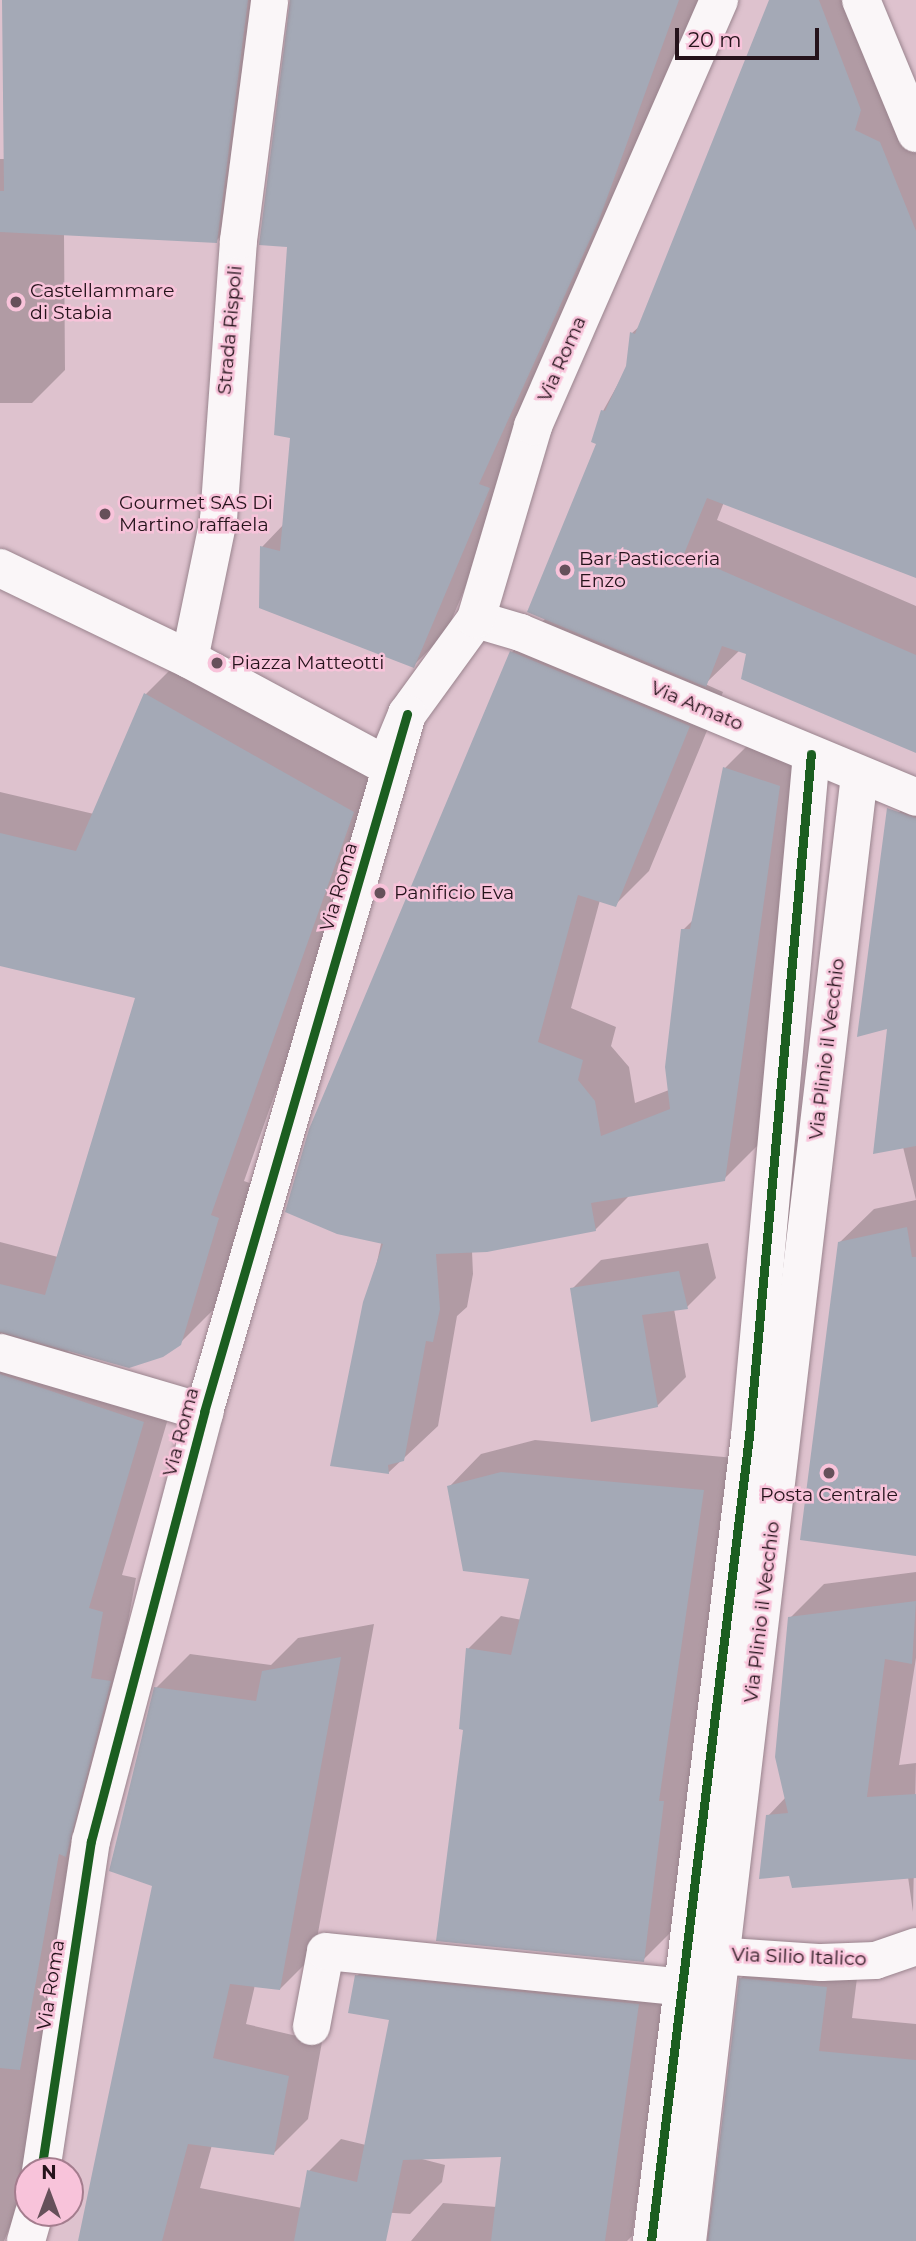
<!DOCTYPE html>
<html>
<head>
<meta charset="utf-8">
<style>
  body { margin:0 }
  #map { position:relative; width:916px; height:2241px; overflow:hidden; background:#dec2ce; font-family:Montserrat,sans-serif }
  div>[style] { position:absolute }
  .shadow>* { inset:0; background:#0003 }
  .building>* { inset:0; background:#a4a9b6 }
  .roads { filter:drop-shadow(0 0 2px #9a848e) drop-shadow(0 0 2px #9a848e) }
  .minor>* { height:37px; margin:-18.5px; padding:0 18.5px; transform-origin:18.5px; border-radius:18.5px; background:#faf6f8 }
  .tertiary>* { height:38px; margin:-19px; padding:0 19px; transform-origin:19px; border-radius:19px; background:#faf6f8 }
  .cycleway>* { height:9px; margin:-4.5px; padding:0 4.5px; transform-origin:4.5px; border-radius:4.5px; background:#1b5e20 }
  .dots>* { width:19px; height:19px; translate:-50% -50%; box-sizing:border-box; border:4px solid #f8c3da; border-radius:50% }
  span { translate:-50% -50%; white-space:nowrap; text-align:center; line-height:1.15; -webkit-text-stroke:5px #f8c3da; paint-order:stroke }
  .poi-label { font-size:19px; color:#25131b }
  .left { translate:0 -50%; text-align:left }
  .street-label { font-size:19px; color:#25131b }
  .north { position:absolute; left:14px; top:2157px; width:70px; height:70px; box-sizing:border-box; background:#f8c3da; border:2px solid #a47d8e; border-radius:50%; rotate:0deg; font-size:19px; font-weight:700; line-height:28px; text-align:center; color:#25131b }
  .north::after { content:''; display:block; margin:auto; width:24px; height:32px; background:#66505a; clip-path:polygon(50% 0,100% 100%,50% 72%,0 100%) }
  .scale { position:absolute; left:675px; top:28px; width:144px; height:32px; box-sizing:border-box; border:4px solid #25131b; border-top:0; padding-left:9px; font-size:21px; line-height:24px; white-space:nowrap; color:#25131b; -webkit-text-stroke:5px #f8c3da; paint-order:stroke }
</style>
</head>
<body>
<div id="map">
  <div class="shadow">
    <i style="clip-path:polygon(3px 0,275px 0,249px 209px,216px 241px,64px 233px,65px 370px,32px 403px,0 403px,0 159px,6px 159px)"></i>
    <i style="clip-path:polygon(291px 0,699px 0,521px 455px,446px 633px,413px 666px,262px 547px,284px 524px,291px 436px)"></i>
    <i style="clip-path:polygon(771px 0,866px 0,916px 113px,916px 576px,724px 502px,717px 520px,916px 606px,916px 751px,748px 652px,740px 650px,705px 684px,723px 692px,649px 871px,615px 905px,600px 900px,571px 1008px,616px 1027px,611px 1046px,629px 1067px,635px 1103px,669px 1090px,683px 930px,694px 919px,725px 768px,758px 735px,813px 753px,758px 1145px,724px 1179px,629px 1196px,595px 1230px,472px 1251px,473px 1274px,467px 1307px,457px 1316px,438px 1426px,388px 1473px,332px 1465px,512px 652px,546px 618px,598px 443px,603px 411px,628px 366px,632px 333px,642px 324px)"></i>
    <i style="clip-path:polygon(180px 660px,387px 778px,244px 1181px,252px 1184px,214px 1309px,180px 1343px,67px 1351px,177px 1388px,122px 1575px,136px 1578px,90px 1830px,24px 2192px,4px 2241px,0 2241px,0 1242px,58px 1257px,138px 996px,0 964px,0 792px,94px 814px,146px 694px)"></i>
    <i style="clip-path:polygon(916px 795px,916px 1554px,839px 1243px,874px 1209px,916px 1200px,903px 1147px,889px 1027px,887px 825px)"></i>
    <i style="clip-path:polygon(708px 1243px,716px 1278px,687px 1307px,674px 1309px,686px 1377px,657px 1406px,572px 1289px,601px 1260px)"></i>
    <i style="clip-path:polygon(535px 1440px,735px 1458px,676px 1927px,643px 1960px,465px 1728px,468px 1649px,501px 1616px,522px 1620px,532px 1578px,449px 1487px,481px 1454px)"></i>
    <i style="clip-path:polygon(916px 1572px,916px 1658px,899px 1765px,916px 1763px,913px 1912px,908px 1877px,768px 1816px,786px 1797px,790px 1618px,824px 1584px)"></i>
    <i style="clip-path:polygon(374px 1624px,314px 1955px,280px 1989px,255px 1985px,246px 2024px,322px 2042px,308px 2119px,274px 2153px,212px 2145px,200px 2188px,302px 2208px,309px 2171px,341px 2139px,366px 2145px,391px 2018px,357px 1976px,388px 1944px,670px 1972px,632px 2236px,627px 2241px,411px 2241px,443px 2203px,497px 2207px,503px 2155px,422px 2159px,445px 2165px,442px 2182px,410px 2214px,314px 2208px,343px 2241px,80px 2241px,154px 1884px,156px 1688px,190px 1654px,271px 1665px,298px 1638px)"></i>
    <i style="clip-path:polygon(774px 1945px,860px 1954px,852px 2018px,916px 2024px,916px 2241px,707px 2241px,741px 1978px)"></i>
  </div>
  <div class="building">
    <i style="clip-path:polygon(2px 0,248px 0,217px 243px,0 232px,0 191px,4px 191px)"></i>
    <i style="clip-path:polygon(290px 0,679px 0,599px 220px,479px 484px,490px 488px,414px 668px,259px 608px,260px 546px,280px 551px,290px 438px,274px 435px,287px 247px,259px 245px)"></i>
    <i style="clip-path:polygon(769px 0,819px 0,861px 110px,855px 130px,880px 142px,916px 231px,916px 578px,707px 498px,684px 554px,916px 655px,916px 753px,741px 679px,746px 654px,722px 646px,706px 687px,527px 612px,596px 444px,591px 442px,601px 410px,605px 411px,626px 366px,630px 332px,635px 334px)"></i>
    <i style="clip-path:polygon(510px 651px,690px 726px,616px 907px,578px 895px,538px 1042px,583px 1060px,578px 1080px,595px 1101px,601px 1136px,670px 1109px,665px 1067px,681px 929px,690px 929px,723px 767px,780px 786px,725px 1181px,591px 1203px,596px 1231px,487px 1252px,436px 1254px,440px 1309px,433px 1342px,426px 1341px,404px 1461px,388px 1465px,389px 1474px,330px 1466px,363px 1302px,383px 1244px,337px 1234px,285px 1212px,309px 1129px)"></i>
    <i style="clip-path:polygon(144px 693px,354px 812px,211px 1215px,219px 1218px,181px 1345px,163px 1357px,129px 1368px,0 1332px,0 1284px,45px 1295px,135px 998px,0 966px,0 833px,76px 851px)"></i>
    <i style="clip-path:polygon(887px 808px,916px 818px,916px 1146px,873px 1154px,887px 1029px,857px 1037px)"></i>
    <i style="clip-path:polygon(907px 1227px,912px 1257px,916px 1257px,916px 1556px,800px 1540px,838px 1242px)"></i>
    <i style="clip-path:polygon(679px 1271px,688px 1309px,642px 1315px,658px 1407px,591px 1422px,570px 1288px)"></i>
    <i style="clip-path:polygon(0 1374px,144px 1422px,89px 1608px,103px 1612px,91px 1678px,111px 1681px,66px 1857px,59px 1854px,20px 2070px,0 2068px)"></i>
    <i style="clip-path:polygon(501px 1472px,704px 1490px,659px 1801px,664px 1801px,644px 1962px,436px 1941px,463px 1730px,459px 1729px,466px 1648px,511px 1655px,529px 1579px,463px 1571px,447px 1486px)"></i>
    <i style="clip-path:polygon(916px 1601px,912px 1664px,885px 1659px,867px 1797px,916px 1794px,916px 1878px,792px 1888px,789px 1876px,759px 1879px,766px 1815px,788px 1813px,775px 1757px,788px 1617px)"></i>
    <i style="clip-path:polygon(341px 1657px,280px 1990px,230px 1984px,213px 2058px,289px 2076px,274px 2155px,188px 2144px,162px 2241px,78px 2241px,152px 1886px,109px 1871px,154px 1687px,256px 1701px,262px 1671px)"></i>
    <i style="clip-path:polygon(355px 1975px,639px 2004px,605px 2241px,491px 2241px,501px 2157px,403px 2160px,386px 2241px,294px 2241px,307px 2170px,357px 2182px,389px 2020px,348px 2013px)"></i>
    <i style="clip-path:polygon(739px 1978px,827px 1987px,819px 2051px,916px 2060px,916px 2241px,708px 2241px)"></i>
  </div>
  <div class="roads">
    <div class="minor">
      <i style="left:476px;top:619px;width:46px;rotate:16.5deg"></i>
      <i style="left:520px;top:632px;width:429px;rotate:22.6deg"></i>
      <i style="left:189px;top:659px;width:143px;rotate:-78.3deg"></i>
      <i style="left:218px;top:519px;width:280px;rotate:-85.9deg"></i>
      <i style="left:238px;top:240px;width:242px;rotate:-82.6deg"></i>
      <i style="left:0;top:1352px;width:213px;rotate:16.4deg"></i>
      <i style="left:699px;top:1954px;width:122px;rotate:3.8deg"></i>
      <i style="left:821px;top:1962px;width:54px;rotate:-2.1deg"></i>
      <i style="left:875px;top:1960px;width:43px;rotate:-18.9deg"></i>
      <i style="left:311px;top:2026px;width:76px;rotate:-79.4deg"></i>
      <i style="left:325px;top:1951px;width:360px;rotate:5.7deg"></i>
      <i style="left:651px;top:2241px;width:811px;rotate:-83.06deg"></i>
      <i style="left:749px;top:1436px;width:685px;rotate:-84.81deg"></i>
      <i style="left:687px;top:2241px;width:1477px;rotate:-83.31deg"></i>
    </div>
    <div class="tertiary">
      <i style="left:861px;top:0;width:144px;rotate:67.5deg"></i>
      <i style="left:0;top:568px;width:210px;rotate:25.7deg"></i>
      <i style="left:189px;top:659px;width:224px;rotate:28.3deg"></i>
      <i style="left:386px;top:765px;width:55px;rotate:-67.6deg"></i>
      <i style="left:407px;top:714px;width:117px;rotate:-54deg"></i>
      <i style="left:476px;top:619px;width:201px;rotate:-73.5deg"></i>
      <i style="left:533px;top:426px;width:465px;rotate:-66.4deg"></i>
      <i style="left:41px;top:2171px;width:334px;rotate:-81.4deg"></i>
      <i style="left:91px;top:1841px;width:444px;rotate:-75.2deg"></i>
      <i style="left:204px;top:1412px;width:727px;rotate:-73.78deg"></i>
      <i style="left:26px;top:2241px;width:29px;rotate:-74deg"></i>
    </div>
  </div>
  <div class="cycleway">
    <i style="left:41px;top:2171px;width:334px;rotate:-81.4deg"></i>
    <i style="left:91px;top:1841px;width:444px;rotate:-75.2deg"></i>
    <i style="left:204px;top:1412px;width:727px;rotate:-73.78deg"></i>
    <i style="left:651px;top:2241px;width:811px;rotate:-83.06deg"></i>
    <i style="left:749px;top:1436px;width:685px;rotate:-84.81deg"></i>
  </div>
  <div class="dots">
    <i style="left:16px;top:302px;background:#66505a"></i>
    <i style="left:105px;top:514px;background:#66505a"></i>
    <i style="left:565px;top:570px;background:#66505a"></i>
    <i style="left:217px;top:663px;background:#66505a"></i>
    <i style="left:380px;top:893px;background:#66505a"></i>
    <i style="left:829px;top:1473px;background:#66505a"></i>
  </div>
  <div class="poi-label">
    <span class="left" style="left:30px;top:302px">Castellammare<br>di Stabia</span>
    <span class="left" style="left:119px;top:514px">Gourmet SAS Di<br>Martino raffaela</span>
    <span class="left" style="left:579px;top:570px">Bar Pasticceria<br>Enzo</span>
    <span class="left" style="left:231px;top:663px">Piazza Matteotti</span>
    <span class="left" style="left:394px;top:893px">Panificio Eva</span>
    <span style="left:829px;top:1495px">Posta Centrale</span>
  </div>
  <div class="street-label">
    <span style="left:230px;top:330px;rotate:-85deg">Strada Rispoli</span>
    <span style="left:562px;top:359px;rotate:-66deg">Via Roma</span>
    <span style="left:697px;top:706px;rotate:23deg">Via Amato</span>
    <span style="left:339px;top:887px;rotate:-74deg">Via Roma</span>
    <span style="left:827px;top:1049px;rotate:-83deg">Via Plinio il Vecchio</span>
    <span style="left:181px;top:1432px;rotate:-75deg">Via Roma</span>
    <span style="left:762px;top:1612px;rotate:-83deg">Via Plinio il Vecchio</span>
    <span style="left:799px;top:1957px;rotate:2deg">Via Silio Italico</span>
    <span style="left:51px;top:1985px;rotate:-81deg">Via Roma</span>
  </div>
  <div class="north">N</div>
  <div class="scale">20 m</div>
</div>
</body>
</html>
